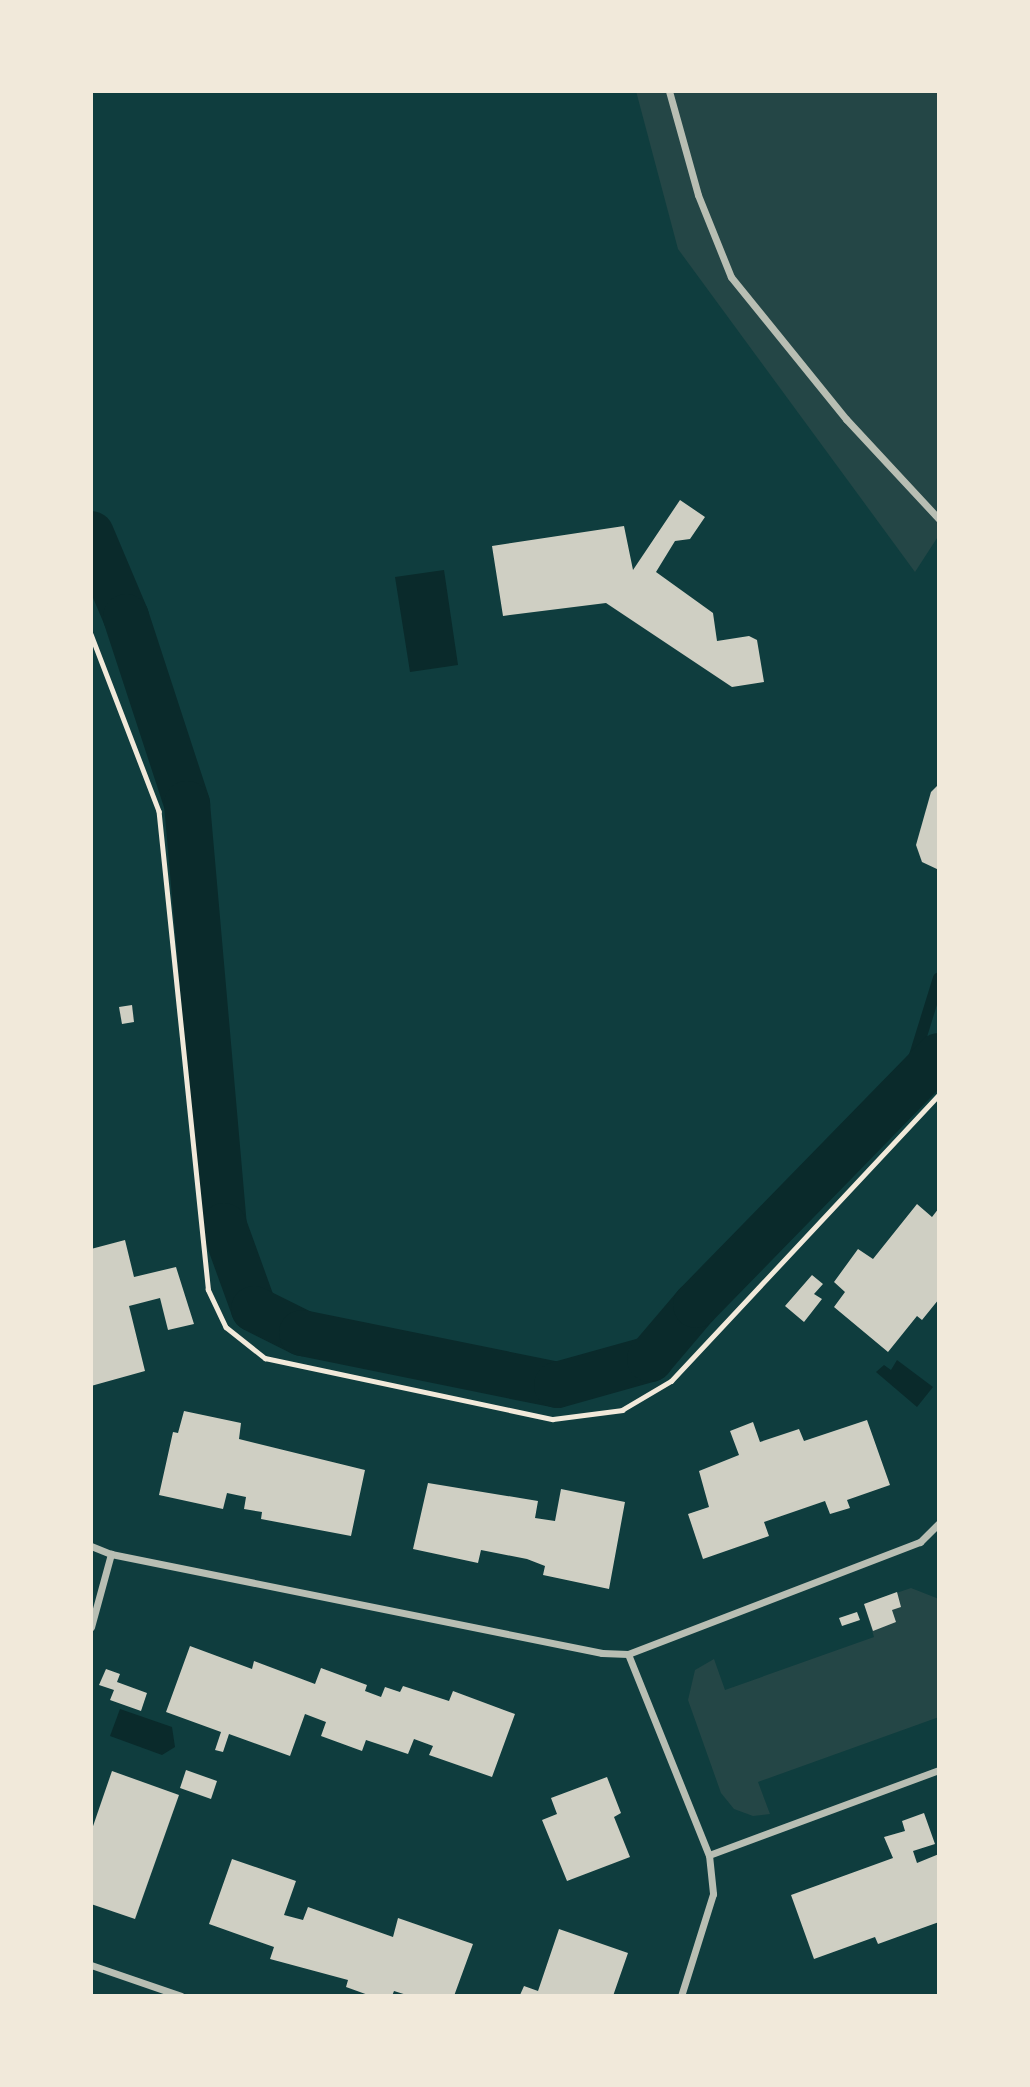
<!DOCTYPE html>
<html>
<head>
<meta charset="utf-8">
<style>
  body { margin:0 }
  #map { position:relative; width:1030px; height:2087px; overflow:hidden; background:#0f3d3e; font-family:"Alegreya Sans",sans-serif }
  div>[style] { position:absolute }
  .green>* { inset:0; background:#244646 }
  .water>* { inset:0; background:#0a2a2b }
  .stream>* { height:12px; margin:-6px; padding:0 6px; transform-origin:6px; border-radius:6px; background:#0a2a2b }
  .canal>* { height:46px; margin:-23px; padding:0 23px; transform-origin:23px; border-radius:23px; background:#0a2a2b }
  .building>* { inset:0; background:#cfcfc3 }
  .path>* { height:4.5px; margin:-2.25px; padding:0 2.25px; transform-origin:2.25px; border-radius:2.25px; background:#f1e9da }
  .minor>* { height:7px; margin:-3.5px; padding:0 3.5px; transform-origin:3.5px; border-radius:3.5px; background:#b8beb3 }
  span { translate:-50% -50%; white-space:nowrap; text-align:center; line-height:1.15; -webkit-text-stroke:7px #f1e9da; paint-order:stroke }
  .frame { position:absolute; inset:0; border:93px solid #f1e9da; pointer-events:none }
</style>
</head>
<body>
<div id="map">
  <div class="green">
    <i style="clip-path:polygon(636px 91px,939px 91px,939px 535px,915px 572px,678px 249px)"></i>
    <i style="clip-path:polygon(911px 1588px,939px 1599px,939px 1717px,758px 1782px,770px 1814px,753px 1816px,734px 1809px,721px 1793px,688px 1700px,695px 1670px,714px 1659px,725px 1690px,874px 1637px,864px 1604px)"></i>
  </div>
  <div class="water">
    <i style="clip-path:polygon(444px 570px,458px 665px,410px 672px,395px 577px)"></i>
    <i style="clip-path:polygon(897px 1360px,933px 1387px,917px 1407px,876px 1372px,884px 1365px,891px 1370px)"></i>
    <i style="clip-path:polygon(120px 1709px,172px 1727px,175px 1747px,162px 1755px,110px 1736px)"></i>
  </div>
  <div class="stream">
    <i style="left:904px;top:1091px;width:118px;rotate:-72.8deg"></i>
  </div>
  <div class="canal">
    <i style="left:91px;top:534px;width:90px;rotate:67.1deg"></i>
    <i style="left:126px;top:617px;width:197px;rotate:71.9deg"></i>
    <i style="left:187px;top:804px;width:424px;rotate:85deg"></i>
    <i style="left:224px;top:1226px;width:88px;rotate:70.1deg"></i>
    <i style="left:254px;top:1309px;width:54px;rotate:26.6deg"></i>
    <i style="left:302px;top:1333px;width:260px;rotate:11.5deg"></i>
    <i style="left:557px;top:1385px;width:97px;rotate:-15.6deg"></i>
    <i style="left:650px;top:1359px;width:71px;rotate:-49.6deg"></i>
    <i style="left:696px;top:1305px;width:348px;rotate:-45.7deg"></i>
  </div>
  <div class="building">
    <i style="clip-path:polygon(680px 500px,705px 517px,690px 539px,675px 541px,656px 572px,713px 613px,717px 641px,749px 636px,757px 640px,764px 682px,732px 687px,606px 603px,503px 616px,492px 546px,624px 526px,633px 570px)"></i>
    <i style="clip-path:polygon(939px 784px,939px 870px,922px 862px,916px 845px,931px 792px)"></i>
    <i style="clip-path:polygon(132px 1005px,134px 1022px,122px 1024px,119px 1007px)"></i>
    <i style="clip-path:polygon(917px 1204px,932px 1217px,939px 1208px,939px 1299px,922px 1320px,917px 1316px,888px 1352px,834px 1307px,845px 1292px,834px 1282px,858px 1249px,873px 1259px)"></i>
    <i style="clip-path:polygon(125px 1240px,134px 1277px,176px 1267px,194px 1324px,168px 1330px,160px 1298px,129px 1306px,145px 1371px,91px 1386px,91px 1249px)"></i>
    <i style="clip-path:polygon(812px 1275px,823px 1284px,814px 1294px,822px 1299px,804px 1322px,785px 1306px)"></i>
    <i style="clip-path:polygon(184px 1411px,241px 1423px,239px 1439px,365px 1470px,351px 1536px,261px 1519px,262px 1512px,244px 1509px,246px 1497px,227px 1493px,223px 1509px,159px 1495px,173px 1432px,178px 1433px)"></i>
    <i style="clip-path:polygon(867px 1420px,890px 1485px,847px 1500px,850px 1508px,830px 1514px,825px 1501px,764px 1522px,769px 1536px,703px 1559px,688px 1514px,709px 1507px,699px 1471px,739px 1455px,730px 1431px,753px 1422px,760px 1442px,799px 1429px,804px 1441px)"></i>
    <i style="clip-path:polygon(428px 1483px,538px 1501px,535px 1518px,555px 1521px,561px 1489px,625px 1502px,609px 1589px,543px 1575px,545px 1566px,527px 1559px,481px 1550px,478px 1563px,413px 1549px)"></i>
    <i style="clip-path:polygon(897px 1592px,901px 1607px,892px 1610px,896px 1622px,873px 1631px,864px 1604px)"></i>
    <i style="clip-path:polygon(857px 1612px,860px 1620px,842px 1626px,839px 1618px)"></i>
    <i style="clip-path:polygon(190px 1646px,252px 1669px,254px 1661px,315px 1684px,321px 1668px,367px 1685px,365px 1691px,381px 1697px,385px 1687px,400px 1692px,403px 1686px,449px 1701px,453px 1691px,515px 1714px,492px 1777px,429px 1755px,433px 1746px,414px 1739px,408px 1754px,366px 1740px,362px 1751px,321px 1736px,326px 1722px,305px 1714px,290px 1756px,229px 1734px,223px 1752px,215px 1750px,221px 1732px,166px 1712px)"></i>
    <i style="clip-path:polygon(106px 1669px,120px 1674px,117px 1682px,147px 1693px,141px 1711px,110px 1700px,114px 1690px,99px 1685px)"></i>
    <i style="clip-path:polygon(186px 1770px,217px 1781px,211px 1799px,180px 1788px)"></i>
    <i style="clip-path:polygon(112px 1771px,179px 1795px,135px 1919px,91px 1904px,91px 1832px)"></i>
    <i style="clip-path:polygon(607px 1777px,621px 1813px,614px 1817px,630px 1857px,567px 1881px,542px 1820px,557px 1814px,551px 1798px)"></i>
    <i style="clip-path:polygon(924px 1813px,935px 1844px,913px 1851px,917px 1863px,939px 1854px,939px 1922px,878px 1944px,875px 1937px,814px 1959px,791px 1895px,893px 1858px,884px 1837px,905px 1831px,902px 1821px)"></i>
    <i style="clip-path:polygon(232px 1859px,296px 1881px,284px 1915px,303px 1920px,308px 1907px,393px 1937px,398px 1918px,473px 1944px,454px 1996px,410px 1996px,394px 1991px,392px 1996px,371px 1996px,346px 1987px,348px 1980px,270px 1959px,274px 1947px,209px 1924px)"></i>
    <i style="clip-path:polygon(559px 1929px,628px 1953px,613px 1996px,520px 1995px,524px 1986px,538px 1991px)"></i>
  </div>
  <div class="path">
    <i style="left:91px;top:634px;width:190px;rotate:69deg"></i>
    <i style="left:159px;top:811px;width:481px;rotate:84.1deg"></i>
    <i style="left:208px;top:1289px;width:42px;rotate:64.7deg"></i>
    <i style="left:226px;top:1327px;width:50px;rotate:38.5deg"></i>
    <i style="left:265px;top:1358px;width:294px;rotate:12deg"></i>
    <i style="left:553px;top:1419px;width:70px;rotate:-7.4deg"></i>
    <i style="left:622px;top:1410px;width:57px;rotate:-30.6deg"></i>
    <i style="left:671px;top:1381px;width:392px;rotate:-46.9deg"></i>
  </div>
  <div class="minor">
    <i style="left:669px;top:91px;width:108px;rotate:74.4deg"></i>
    <i style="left:698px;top:195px;width:88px;rotate:68.1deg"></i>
    <i style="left:731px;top:277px;width:183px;rotate:51deg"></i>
    <i style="left:846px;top:419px;width:137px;rotate:47.1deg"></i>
    <i style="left:91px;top:1546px;width:22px;rotate:22deg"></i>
    <i style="left:111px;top:1554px;width:501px;rotate:11.4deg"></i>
    <i style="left:602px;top:1653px;width:26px;rotate:2deg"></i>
    <i style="left:628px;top:1654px;width:313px;rotate:-21deg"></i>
    <i style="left:920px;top:1542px;width:27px;rotate:-45deg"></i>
    <i style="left:91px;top:1627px;width:76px;rotate:-74.7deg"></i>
    <i style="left:628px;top:1654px;width:217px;rotate:68.1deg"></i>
    <i style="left:709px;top:1855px;width:39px;rotate:84deg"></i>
    <i style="left:713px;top:1894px;width:107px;rotate:107.4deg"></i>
    <i style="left:709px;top:1855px;width:245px;rotate:-20.3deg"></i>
    <i style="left:91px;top:1965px;width:95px;rotate:19deg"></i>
  </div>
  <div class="frame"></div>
</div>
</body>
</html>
